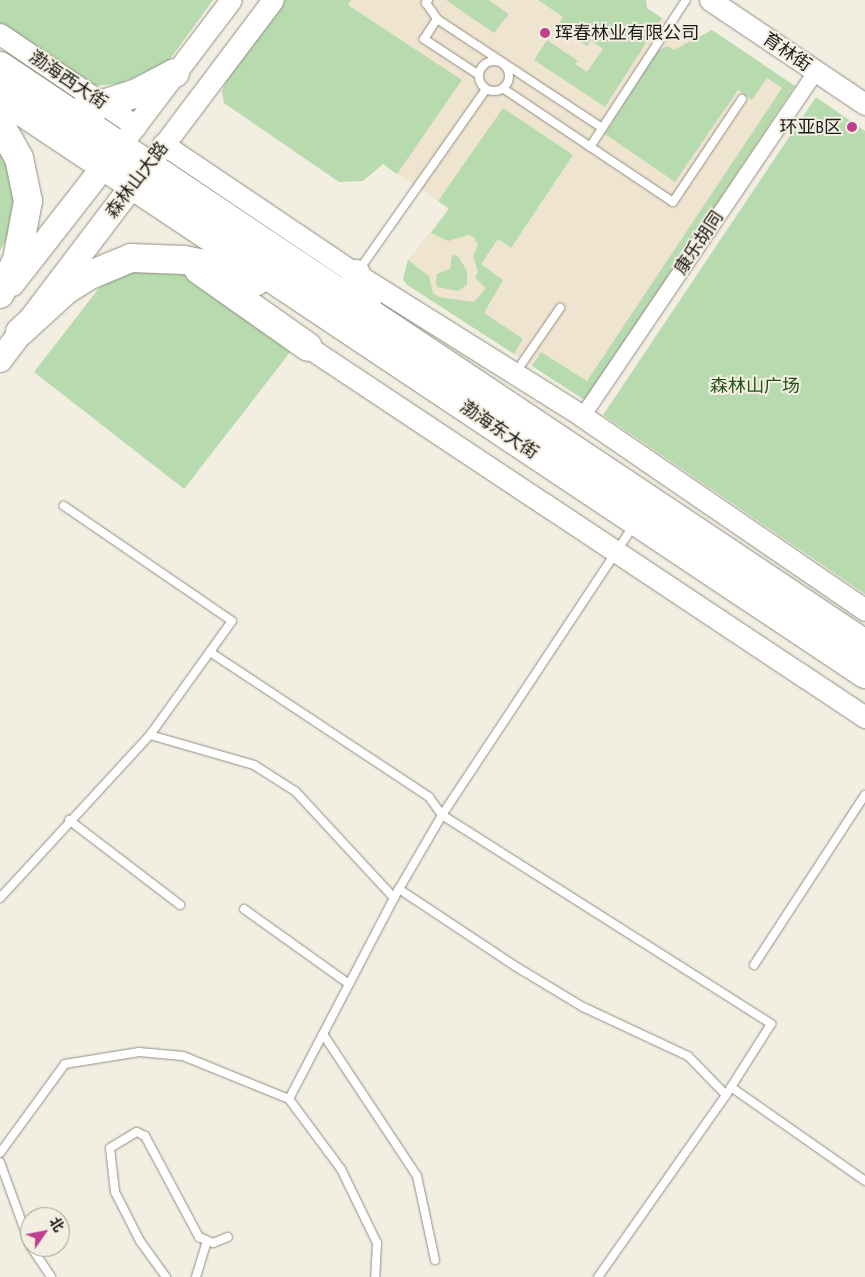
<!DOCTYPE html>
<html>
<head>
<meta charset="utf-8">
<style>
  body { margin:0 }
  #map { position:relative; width:865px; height:1277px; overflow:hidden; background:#f2efe2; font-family:"PT Sans Narrow","Noto Sans SC",sans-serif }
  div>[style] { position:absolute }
  .commercial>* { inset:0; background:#efe4cf }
  .green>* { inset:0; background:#b7dbae }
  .roads { filter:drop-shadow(0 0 1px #918e83) drop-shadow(0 0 1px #918e83) }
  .lane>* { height:8px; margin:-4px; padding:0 4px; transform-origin:4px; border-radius:4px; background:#fff }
  .lane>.ring { margin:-4px; padding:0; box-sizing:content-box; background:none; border:8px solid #fff; border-radius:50% }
  .street>* { height:15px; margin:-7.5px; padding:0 7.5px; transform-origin:7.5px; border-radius:7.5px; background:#fff }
  .secondary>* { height:21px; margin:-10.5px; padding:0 10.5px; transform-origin:10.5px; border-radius:10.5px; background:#fff }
  .primary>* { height:24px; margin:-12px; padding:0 12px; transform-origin:12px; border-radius:12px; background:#fff }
  .highway>* { height:28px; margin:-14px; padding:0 14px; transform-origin:14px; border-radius:14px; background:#fff }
  .dots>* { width:14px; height:14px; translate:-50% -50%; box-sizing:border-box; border:2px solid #f2efe2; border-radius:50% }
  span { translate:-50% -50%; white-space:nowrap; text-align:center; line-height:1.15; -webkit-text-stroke:4px #f2efe2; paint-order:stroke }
  .poi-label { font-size:18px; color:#1c1b17 }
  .left { translate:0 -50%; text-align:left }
  .right { translate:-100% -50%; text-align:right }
  .street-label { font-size:18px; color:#1c1b17 }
  .park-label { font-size:18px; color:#1e520f }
  .north { position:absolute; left:20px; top:1207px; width:50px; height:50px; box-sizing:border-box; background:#f2efe2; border:1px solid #9c9a91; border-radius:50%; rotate:57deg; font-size:14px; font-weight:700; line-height:20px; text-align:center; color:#1c1b17 }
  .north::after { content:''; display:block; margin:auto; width:18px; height:22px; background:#bf408d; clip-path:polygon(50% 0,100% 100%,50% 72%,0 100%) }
</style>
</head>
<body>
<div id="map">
  <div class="commercial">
    <i style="clip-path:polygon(285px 0,646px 0,647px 8px,695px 40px,712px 30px,795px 86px,586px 401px,406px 284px,403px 279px,408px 260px,449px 208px,383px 164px,363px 181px,339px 182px,224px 103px,222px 91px,227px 80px)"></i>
  </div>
  <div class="green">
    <i style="clip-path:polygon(0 0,213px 0,168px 62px,119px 84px,91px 86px,0 23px)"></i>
    <i style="clip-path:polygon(285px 0,351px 0,348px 5px,462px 80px,397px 174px,383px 164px,363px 181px,339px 182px,224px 103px,222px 91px,227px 80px)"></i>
    <i style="clip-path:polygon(446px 0,488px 0,509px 14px,494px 33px)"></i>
    <i style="clip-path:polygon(538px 0,646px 0,647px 8px,662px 18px,605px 107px,534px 60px,547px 40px,578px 61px,575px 64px,587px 72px,603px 49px,591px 40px,587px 46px,557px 26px,563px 17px)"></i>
    <i style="clip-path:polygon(712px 30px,795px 86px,586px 401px,532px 366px,541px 352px,587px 381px,782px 88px,767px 78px,752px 100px,738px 90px,675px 182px,605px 134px,657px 51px,667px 46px,674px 50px)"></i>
    <i style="clip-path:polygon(816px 97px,865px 131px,865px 594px,603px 415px)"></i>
    <i style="clip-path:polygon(503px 108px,573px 155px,511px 248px,498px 239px,481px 264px,503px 280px,484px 313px,523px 339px,514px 354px,406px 284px,403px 279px,408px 260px,429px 276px,433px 293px,439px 297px,474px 302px,486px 288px,475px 278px,478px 272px,473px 256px,478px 245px,474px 237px,469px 235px,448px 241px,431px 233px,449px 209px,438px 201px)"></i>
    <i style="clip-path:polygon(0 149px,10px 168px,17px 199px,10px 233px,0 251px)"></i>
    <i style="clip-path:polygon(452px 255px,458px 256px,467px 271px,467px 285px,458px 291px,437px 287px,436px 282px,437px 274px,450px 269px)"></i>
    <i style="clip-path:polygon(139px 265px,183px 268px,291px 351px,184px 489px,34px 372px,106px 279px)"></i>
  </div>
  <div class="roads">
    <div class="lane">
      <i style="left:428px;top:0;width:4px;rotate:124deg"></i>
      <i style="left:426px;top:3px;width:19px;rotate:55deg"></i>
      <i class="ring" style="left:479px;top:61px;width:22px;height:22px"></i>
      <i style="left:479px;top:75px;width:66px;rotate:-146.8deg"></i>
      <i style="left:424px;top:39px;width:24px;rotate:-57deg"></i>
      <i style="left:437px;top:19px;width:198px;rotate:33.4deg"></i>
      <i style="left:504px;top:89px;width:203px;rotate:33.8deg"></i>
      <i style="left:673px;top:202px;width:124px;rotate:-56.2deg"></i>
      <i style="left:590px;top:147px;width:176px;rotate:-56.9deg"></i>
      <i style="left:359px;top:270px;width:221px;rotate:-54.9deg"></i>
      <i style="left:516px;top:372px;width:78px;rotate:-55.5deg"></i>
      <i style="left:210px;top:652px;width:263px;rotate:33.5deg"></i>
      <i style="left:429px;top:797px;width:22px;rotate:54deg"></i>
      <i style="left:442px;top:815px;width:390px;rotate:32.4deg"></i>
      <i style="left:771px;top:1024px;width:84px;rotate:122.4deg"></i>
      <i style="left:726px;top:1095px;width:223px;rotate:125.1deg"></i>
      <i style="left:150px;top:735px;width:108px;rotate:16.1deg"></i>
      <i style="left:254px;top:765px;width:49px;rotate:32.4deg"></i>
      <i style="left:295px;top:791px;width:146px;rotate:47.2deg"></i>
      <i style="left:69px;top:820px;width:140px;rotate:37.4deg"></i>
      <i style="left:399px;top:889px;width:139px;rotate:33.6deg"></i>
      <i style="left:515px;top:966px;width:79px;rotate:31.1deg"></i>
      <i style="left:583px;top:1007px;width:116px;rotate:25deg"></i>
      <i style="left:688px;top:1056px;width:54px;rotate:45.7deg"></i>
      <i style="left:0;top:898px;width:222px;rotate:-47.4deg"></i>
      <i style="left:150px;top:735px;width:140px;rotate:-54.3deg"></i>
      <i style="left:232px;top:621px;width:204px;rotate:-145.6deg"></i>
      <i style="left:244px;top:909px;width:129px;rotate:35.5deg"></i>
      <i style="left:754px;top:965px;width:203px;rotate:-56.9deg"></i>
      <i style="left:323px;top:1034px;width:170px;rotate:56.5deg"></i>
      <i style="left:417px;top:1176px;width:86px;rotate:77.9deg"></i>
      <i style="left:731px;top:1087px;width:164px;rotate:35deg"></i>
      <i style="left:289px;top:1099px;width:237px;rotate:-62.4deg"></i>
      <i style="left:399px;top:889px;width:86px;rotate:-59.8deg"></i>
      <i style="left:442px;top:815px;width:348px;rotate:-56.5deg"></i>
      <i style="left:0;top:1153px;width:110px;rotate:-53.9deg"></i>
      <i style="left:65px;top:1064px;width:75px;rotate:-9.2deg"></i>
      <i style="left:139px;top:1052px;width:44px;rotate:5.2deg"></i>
      <i style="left:183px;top:1056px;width:114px;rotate:22.1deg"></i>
      <i style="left:289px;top:1099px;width:87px;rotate:53.4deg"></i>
      <i style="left:341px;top:1169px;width:82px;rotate:64.1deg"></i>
      <i style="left:377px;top:1243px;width:34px;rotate:93deg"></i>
      <i style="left:0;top:1162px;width:88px;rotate:70.1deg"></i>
      <i style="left:31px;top:1247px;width:36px;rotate:56deg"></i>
      <i style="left:166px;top:1277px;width:44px;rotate:-125.8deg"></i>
      <i style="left:140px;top:1241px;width:55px;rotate:-117deg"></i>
      <i style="left:115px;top:1192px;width:44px;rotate:-96.5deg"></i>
      <i style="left:110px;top:1148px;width:31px;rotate:-31deg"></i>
      <i style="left:137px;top:1132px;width:9px;rotate:27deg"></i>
      <i style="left:145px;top:1136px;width:115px;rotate:61.9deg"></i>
      <i style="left:199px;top:1237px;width:15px;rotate:23deg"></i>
      <i style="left:213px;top:1243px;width:16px;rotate:-22deg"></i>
      <i style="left:196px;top:1277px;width:38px;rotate:-73deg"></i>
    </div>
    <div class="street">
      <i style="left:582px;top:416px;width:417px;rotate:-55.9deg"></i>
    </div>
    <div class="secondary">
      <i style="left:710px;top:0;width:187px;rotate:33.9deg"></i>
      <i style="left:0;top:34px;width:164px;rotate:34.1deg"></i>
      <i style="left:163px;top:144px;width:233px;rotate:34deg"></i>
      <i style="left:356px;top:274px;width:267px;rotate:32.1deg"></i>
      <i style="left:582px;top:416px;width:343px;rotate:34.4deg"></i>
      <i style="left:120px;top:146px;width:183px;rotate:-52.8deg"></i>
      <i style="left:156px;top:155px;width:194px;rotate:-53deg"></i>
      <i style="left:308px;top:347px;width:669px;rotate:33.6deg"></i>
    </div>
    <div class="primary">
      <i style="left:12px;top:284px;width:169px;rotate:-52deg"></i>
      <i style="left:0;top:360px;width:238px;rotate:-52.8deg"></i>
    </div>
    <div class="highway">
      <i style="left:0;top:66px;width:1040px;rotate:33.75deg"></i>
      <i style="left:0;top:97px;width:1040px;rotate:33.71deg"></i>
      <i style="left:72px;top:114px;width:68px;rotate:-17.9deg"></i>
      <i style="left:137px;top:93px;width:43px;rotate:-27.8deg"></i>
      <i style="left:0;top:124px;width:39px;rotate:61deg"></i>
      <i style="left:19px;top:158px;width:44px;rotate:78.2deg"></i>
      <i style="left:28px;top:201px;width:60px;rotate:100.6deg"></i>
      <i style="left:17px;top:260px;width:38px;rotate:117deg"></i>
      <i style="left:199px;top:270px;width:133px;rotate:35.2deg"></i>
      <i style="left:356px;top:274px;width:40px;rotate:71.1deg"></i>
      <i style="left:20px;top:332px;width:62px;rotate:-42.4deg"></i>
      <i style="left:66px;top:290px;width:28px;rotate:-32deg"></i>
      <i style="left:90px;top:275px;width:44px;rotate:-22.5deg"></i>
      <i style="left:131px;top:258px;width:53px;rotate:2.2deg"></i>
      <i style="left:184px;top:260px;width:33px;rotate:11deg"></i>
      <i style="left:216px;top:266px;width:43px;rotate:20.6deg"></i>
    </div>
  </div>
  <div class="dots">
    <i style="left:545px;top:33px;background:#bf408d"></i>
    <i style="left:852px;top:127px;background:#bf408d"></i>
  </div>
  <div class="poi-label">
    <span class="left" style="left:555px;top:33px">珲春林业有限公司</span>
    <span class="right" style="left:842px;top:127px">环亚B区</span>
  </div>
  <div class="street-label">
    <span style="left:787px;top:52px;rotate:34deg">育林街</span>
    <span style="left:68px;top:80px;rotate:34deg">渤海西大街</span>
    <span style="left:137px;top:180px;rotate:-53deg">森林山大路</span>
    <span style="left:699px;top:243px;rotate:-56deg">康乐胡同</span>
    <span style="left:499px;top:430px;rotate:34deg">渤海东大街</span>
  </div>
  <div class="park-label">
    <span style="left:755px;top:386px">森林山广场</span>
  </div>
  <div class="north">北</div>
</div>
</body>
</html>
